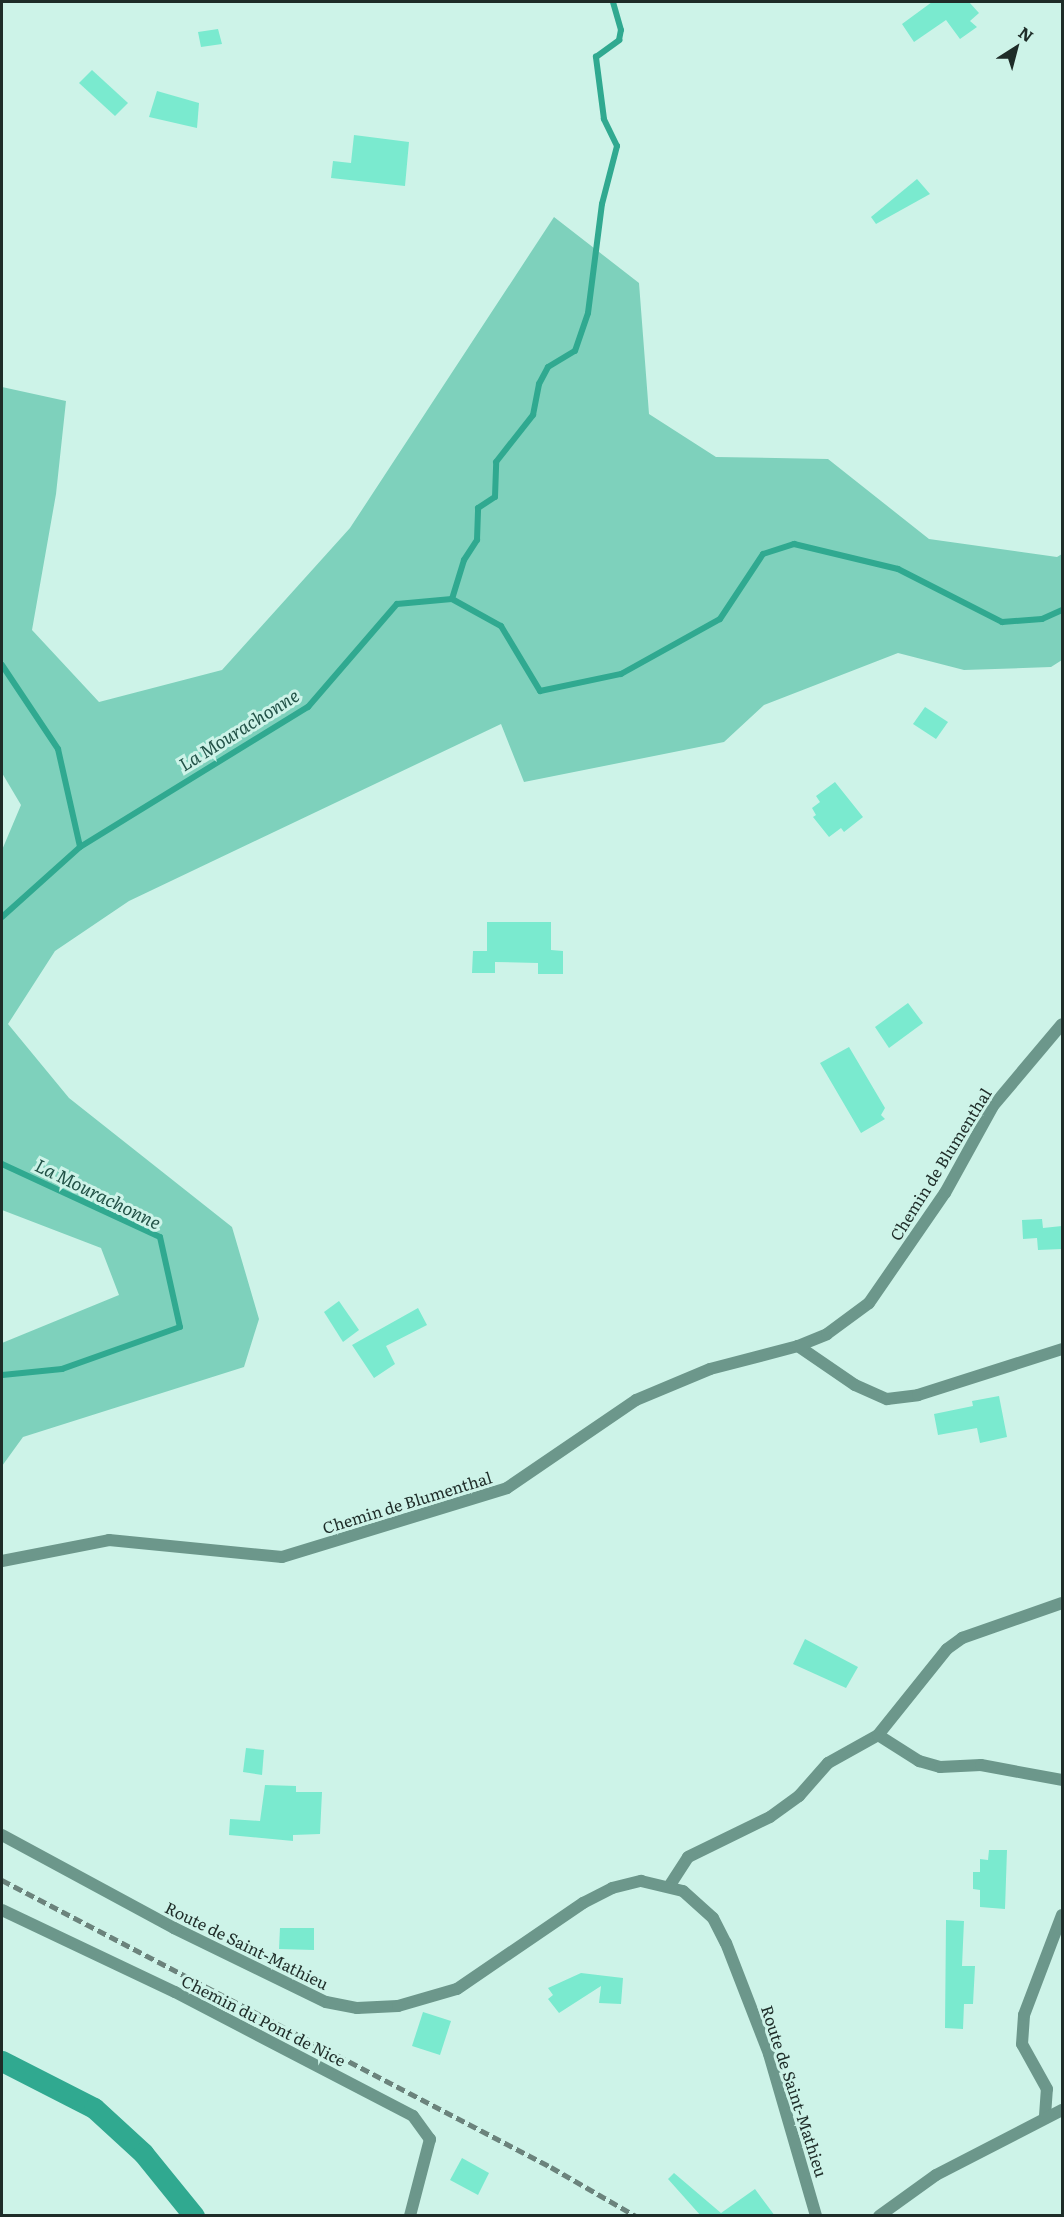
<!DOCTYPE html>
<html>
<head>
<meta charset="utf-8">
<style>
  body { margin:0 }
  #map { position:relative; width:1064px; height:2217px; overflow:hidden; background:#cdf3e8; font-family:Literata,serif }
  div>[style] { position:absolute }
  .green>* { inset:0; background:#7ed1bc }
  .stream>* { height:6px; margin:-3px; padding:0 3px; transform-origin:3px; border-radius:3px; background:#30a990 }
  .canal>* { height:21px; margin:-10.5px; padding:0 10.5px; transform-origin:10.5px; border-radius:10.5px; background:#30a990 }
  .building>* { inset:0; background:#7aeacf }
  .service>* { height:12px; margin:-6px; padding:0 6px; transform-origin:6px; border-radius:6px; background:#6c978b }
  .minor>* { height:12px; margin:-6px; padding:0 6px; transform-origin:6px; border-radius:6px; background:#6c978b }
  .tertiary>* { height:12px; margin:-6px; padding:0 6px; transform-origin:6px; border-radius:6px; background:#6c978b }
  .rail>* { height:4.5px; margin-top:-2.25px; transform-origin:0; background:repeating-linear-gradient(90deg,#6b837c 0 9px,transparent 0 13.5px) }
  span { translate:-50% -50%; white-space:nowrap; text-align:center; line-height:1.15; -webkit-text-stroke:6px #cdf3e8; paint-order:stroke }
  .street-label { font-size:16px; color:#1e2c28 }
  .water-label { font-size:18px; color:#225247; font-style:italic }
  .frame { position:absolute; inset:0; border:3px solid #1e2c28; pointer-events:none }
  .north { position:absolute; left:986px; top:18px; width:60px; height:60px; -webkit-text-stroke:4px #cdf3e8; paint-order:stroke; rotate:36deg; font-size:16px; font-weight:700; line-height:24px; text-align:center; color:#1e2c28 }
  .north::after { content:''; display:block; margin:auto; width:21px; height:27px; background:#1e2c28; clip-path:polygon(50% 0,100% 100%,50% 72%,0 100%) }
</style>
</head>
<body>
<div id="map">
  <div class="green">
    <i style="clip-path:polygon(554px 217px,639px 283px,649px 414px,716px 457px,828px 459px,929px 539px,1057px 557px,1062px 554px,1062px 660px,1051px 667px,964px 670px,898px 653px,764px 705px,724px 742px,524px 782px,501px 724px,129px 901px,55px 951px,8px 1024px,69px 1098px,232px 1227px,259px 1319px,244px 1367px,23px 1437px,2px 1466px,2px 1343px,119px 1295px,101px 1248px,2px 1210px,2px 850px,21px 805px,2px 773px,2px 387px,66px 401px,56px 494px,32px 630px,99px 702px,222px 670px,350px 528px)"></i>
  </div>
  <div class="stream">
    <i style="left:452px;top:599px;width:41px;rotate:-72.9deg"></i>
    <i style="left:464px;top:560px;width:24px;rotate:-57deg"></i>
    <i style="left:477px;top:540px;width:32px;rotate:-88deg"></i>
    <i style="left:478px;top:508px;width:20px;rotate:-33deg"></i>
    <i style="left:495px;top:497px;width:35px;rotate:-88deg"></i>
    <i style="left:496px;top:462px;width:60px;rotate:-51.8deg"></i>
    <i style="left:533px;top:415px;width:32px;rotate:-79deg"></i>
    <i style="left:539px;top:384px;width:19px;rotate:-62deg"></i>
    <i style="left:548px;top:367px;width:31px;rotate:-31deg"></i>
    <i style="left:575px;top:351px;width:40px;rotate:-71.1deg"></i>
    <i style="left:588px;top:313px;width:110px;rotate:-82.7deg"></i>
    <i style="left:602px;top:204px;width:60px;rotate:-75.5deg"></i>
    <i style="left:617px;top:146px;width:30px;rotate:-116deg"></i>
    <i style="left:604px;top:119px;width:63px;rotate:-97.4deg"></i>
    <i style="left:596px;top:57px;width:29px;rotate:-36deg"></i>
    <i style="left:619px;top:40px;width:10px;rotate:-79deg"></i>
    <i style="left:621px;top:30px;width:29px;rotate:-106deg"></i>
    <i style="left:2px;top:665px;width:101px;rotate:56.3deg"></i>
    <i style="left:58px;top:749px;width:100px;rotate:77.3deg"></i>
    <i style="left:2px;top:917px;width:105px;rotate:-41.9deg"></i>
    <i style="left:80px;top:847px;width:268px;rotate:-31.6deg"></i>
    <i style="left:308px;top:707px;width:136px;rotate:-49.2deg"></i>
    <i style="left:397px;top:604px;width:55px;rotate:-5.2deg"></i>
    <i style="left:452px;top:599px;width:56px;rotate:28.9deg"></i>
    <i style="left:501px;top:626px;width:76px;rotate:59deg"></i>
    <i style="left:540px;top:691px;width:83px;rotate:-11.9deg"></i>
    <i style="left:621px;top:674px;width:113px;rotate:-29.1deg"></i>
    <i style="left:720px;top:619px;width:78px;rotate:-56.5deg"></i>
    <i style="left:763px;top:554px;width:33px;rotate:-18deg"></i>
    <i style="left:794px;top:544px;width:107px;rotate:13.5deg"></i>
    <i style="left:898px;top:569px;width:117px;rotate:27deg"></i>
    <i style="left:1002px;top:622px;width:40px;rotate:-4.3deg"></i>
    <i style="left:1042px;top:619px;width:22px;rotate:-24deg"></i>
    <i style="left:2px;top:1164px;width:174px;rotate:24.8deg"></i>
    <i style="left:160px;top:1237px;width:92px;rotate:77.5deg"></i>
    <i style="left:180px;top:1327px;width:125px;rotate:160.4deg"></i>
    <i style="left:62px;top:1369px;width:60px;rotate:174.3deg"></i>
  </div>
  <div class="canal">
    <i style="left:2px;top:2061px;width:103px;rotate:27.1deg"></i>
    <i style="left:94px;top:2108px;width:67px;rotate:42.6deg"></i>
    <i style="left:143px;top:2153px;width:81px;rotate:51deg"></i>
  </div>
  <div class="building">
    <i style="clip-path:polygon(932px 2px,969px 2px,979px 13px,970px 21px,977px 27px,960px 39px,946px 20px,914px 42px,902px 24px)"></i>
    <i style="clip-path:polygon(218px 29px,222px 44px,201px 47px,198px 32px)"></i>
    <i style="clip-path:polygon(92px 70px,128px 103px,115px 116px,79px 83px)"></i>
    <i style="clip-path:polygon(157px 91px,199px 103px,197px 128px,149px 117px)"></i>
    <i style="clip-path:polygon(354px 135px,409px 142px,405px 186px,331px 178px,333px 161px,351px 163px)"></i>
    <i style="clip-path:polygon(917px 179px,930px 194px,876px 224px,871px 217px)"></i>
    <i style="clip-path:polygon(925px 707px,948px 722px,936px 739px,913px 724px)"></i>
    <i style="clip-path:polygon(835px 782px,863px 817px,844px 832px,841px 828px,829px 837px,813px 817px,816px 815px,812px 808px,820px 802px,816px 796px)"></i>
    <i style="clip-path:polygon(487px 922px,551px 922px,551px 950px,563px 951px,563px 974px,538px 974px,538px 963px,495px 962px,495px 973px,472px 973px,473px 951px,487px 951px)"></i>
    <i style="clip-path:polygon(908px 1003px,923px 1023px,889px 1048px,875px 1027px)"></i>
    <i style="clip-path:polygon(849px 1047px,885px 1108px,881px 1115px,885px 1119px,861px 1133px,820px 1063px)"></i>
    <i style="clip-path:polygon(1042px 1219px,1043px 1228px,1062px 1226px,1062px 1249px,1038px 1250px,1037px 1238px,1023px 1239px,1022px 1220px)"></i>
    <i style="clip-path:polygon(339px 1301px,359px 1330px,343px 1342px,324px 1312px)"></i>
    <i style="clip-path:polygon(418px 1308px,427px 1325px,386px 1346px,395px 1364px,374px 1378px,352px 1345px)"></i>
    <i style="clip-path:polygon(999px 1396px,1007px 1437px,980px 1443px,977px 1428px,938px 1435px,934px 1414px,973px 1406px,972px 1401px)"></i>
    <i style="clip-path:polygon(805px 1639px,858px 1667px,846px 1688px,793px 1664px)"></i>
    <i style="clip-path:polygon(246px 1748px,264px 1750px,262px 1775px,243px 1772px)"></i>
    <i style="clip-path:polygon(265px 1785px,296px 1786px,296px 1792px,322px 1792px,320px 1834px,293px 1835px,293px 1841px,229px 1835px,230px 1819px,260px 1821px)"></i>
    <i style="clip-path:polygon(989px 1850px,1007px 1850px,1005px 1909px,980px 1907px,980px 1890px,973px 1889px,973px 1872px,980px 1872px,980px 1859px,988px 1860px)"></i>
    <i style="clip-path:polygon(946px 1920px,964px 1921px,962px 1966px,975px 1966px,973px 2004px,964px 2004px,963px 2029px,945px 2028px)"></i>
    <i style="clip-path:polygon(280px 1928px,314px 1928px,314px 1950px,279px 1949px)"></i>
    <i style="clip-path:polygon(581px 1973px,623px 1978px,621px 2004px,599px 2003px,601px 1986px,559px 2013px,548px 1999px,553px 1995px,548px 1988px)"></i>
    <i style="clip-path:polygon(423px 2012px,451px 2021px,440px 2055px,412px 2046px)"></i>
    <i style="clip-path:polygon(462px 2158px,489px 2173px,478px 2195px,450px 2180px)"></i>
    <i style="clip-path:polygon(674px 2173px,721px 2213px,755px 2189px,775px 2216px,701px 2216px,668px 2179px)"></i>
  </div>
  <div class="service">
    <i style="left:798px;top:1346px;width:69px;rotate:34.4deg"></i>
    <i style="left:855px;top:1385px;width:35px;rotate:24deg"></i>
    <i style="left:887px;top:1399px;width:31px;rotate:-7deg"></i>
    <i style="left:918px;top:1395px;width:151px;rotate:-17.7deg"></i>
    <i style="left:878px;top:1735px;width:49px;rotate:32.4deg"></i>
    <i style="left:919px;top:1761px;width:22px;rotate:16deg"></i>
    <i style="left:940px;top:1767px;width:41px;rotate:-2.8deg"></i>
    <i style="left:981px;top:1765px;width:82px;rotate:10.5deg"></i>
    <i style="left:670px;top:1885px;width:33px;rotate:-57deg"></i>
    <i style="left:688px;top:1857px;width:91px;rotate:-26deg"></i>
    <i style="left:770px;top:1817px;width:36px;rotate:-36deg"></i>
    <i style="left:799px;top:1796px;width:44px;rotate:-48.7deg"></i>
    <i style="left:828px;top:1763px;width:57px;rotate:-29.2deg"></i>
    <i style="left:878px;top:1735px;width:110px;rotate:-51.3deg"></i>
    <i style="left:947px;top:1649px;width:19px;rotate:-36deg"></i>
    <i style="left:962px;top:1638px;width:106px;rotate:-19.3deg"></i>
    <i style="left:1045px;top:2116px;width:27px;rotate:-86deg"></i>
    <i style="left:1047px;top:2089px;width:51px;rotate:-119.1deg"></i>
    <i style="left:1022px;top:2044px;width:29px;rotate:-86deg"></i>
    <i style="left:1024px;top:2015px;width:107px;rotate:-69.2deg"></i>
    <i style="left:879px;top:2216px;width:70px;rotate:-35.7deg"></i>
    <i style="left:936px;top:2175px;width:142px;rotate:-27.3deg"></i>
  </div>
  <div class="minor">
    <i style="left:2px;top:1561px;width:109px;rotate:-11.1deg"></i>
    <i style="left:109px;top:1540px;width:174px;rotate:5.6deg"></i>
    <i style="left:282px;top:1557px;width:235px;rotate:-17deg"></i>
    <i style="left:507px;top:1488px;width:156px;rotate:-34.3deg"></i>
    <i style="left:636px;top:1400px;width:80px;rotate:-22.7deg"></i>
    <i style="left:710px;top:1369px;width:91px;rotate:-14.6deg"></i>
    <i style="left:798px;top:1346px;width:31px;rotate:-22deg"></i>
    <i style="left:827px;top:1334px;width:52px;rotate:-36.4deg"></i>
    <i style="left:869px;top:1303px;width:134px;rotate:-55.4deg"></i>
    <i style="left:945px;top:1193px;width:99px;rotate:-61.1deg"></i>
    <i style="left:993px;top:1106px;width:107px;rotate:-49.9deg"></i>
    <i style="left:2px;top:1910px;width:191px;rotate:25.4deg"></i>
    <i style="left:175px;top:1992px;width:268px;rotate:27.5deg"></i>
    <i style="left:413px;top:2116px;width:29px;rotate:54deg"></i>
    <i style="left:430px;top:2139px;width:80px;rotate:104.6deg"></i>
  </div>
  <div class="tertiary">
    <i style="left:2px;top:1835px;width:196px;rotate:28.4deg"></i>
    <i style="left:174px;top:1928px;width:169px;rotate:26deg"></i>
    <i style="left:326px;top:2002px;width:32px;rotate:11deg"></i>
    <i style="left:357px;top:2008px;width:41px;rotate:-2.8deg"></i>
    <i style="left:398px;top:2006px;width:61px;rotate:-16.1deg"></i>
    <i style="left:457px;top:1989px;width:153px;rotate:-34.3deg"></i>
    <i style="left:583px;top:1903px;width:33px;rotate:-27deg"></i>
    <i style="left:612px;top:1888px;width:30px;rotate:-14deg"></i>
    <i style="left:641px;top:1881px;width:43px;rotate:13.4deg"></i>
    <i style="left:683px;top:1891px;width:40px;rotate:42deg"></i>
    <i style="left:713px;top:1918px;width:28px;rotate:63deg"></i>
    <i style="left:726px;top:1943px;width:119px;rotate:68.8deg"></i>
    <i style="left:769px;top:2054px;width:169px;rotate:73.8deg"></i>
  </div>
  <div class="rail">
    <i style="left:2px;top:1880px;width:619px;rotate:27.6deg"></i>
    <i style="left:551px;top:2167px;width:98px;rotate:30deg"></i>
  </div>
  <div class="street-label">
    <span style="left:940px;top:1164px;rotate:-58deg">Chemin de Blumenthal</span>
    <span style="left:407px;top:1502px;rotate:-17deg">Chemin de Blumenthal</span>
    <span style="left:247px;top:1945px;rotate:26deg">Route de Saint-Mathieu</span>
    <span style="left:264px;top:2020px;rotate:27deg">Chemin du Pont de Nice</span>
    <span style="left:795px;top:2091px;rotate:72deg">Route de Saint-Mathieu</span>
  </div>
  <div class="water-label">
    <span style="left:239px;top:730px;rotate:-32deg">La Mourachonne</span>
    <span style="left:98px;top:1194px;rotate:26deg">La Mourachonne</span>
  </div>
  <div class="frame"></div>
  <div class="north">N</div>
</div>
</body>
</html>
